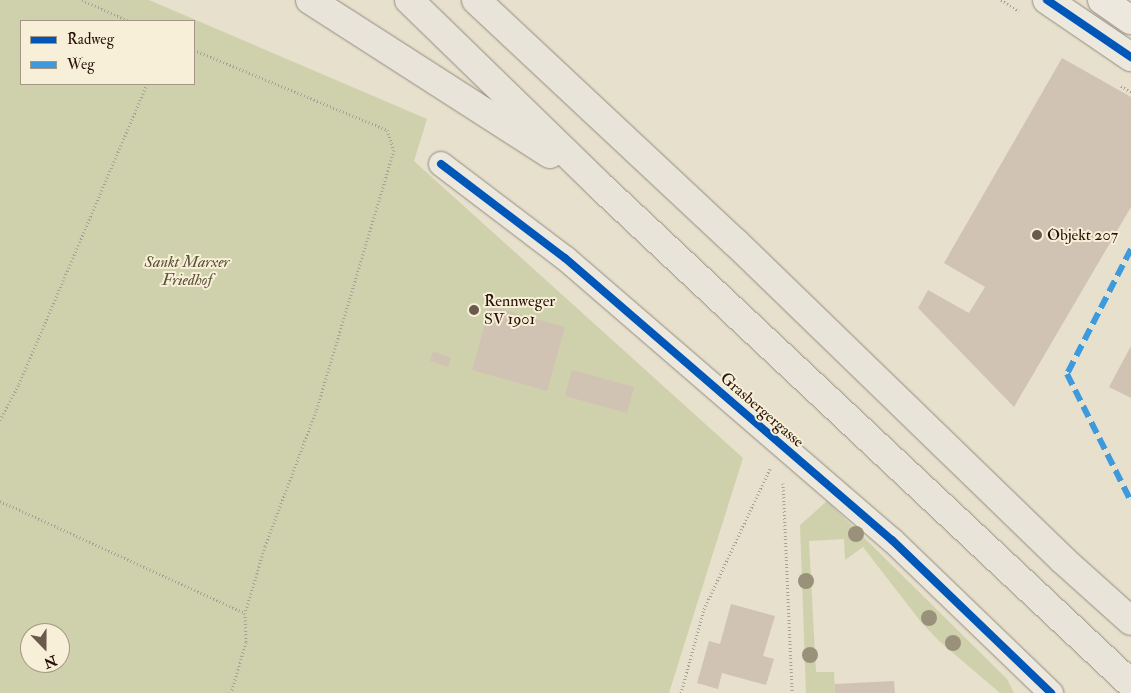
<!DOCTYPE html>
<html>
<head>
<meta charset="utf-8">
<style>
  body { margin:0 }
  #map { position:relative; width:1131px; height:693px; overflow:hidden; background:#e7e0cc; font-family:"IM FELL Double Pica",serif }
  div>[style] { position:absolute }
  .green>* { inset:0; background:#cfd1ac }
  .building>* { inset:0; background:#d0c3b3 }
  .path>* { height:3px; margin-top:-1.5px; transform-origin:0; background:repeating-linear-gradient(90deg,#a6a097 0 1px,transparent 0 3.5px) }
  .roads { filter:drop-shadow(0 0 1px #938c80) drop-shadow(0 0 1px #938c80) }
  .minor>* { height:24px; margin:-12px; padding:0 12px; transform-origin:12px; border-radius:12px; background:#ece8de }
  .tertiary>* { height:28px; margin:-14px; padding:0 14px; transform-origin:14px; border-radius:14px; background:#ece8de }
  .motorway>* { height:28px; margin:-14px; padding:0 14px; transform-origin:14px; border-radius:14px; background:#e8e4d9 }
  .quiet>* { height:6px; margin-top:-3px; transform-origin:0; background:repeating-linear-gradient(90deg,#3d9add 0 12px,transparent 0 18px) }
  .cycleway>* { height:8px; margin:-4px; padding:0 4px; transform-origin:4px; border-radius:4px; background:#0057b8 }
  .trees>* { width:16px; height:16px; margin:-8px; border-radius:50%; background:#9a917b }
  .dots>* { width:14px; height:14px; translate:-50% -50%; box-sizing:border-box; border:2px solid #f7efd7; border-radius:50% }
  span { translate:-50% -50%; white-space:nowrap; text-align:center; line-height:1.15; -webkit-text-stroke:4px #f7efd7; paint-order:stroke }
  .poi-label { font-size:16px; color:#271108 }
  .left { translate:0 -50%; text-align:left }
  .park-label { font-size:16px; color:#5b5038; font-style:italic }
  .street-label { font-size:16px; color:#271108 }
  .legend { position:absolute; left:20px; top:20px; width:175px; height:65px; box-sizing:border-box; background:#f7efd7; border:1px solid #a49684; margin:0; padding:6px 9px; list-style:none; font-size:15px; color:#271108 }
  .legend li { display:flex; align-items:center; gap:10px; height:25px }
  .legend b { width:25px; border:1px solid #a49684 }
  .north { position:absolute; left:20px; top:623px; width:50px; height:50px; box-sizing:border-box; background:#f7efd7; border:1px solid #a49684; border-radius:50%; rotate:158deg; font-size:14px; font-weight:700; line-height:20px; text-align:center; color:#271108 }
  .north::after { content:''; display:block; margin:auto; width:18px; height:22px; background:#6a594d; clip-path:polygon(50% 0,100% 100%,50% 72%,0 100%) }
</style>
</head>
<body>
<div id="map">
  <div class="green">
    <i style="clip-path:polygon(evenodd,0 0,149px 0,427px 119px,414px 161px,743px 458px,669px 693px,0 693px,0 0,21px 21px,194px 21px,194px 84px,21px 84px,21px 21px,0 0,30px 633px,60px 633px,60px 663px,30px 663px,30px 633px)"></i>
    <i style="clip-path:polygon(827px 501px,1007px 679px,1014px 693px,1000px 693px,939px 641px,921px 622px,863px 547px,845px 560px,844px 539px,809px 541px,816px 672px,834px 672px,835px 693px,806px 693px,800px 525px)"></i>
  </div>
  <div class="building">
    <i style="clip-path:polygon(1062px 58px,1131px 97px,1131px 207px,1014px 407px,918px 308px,928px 290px,969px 313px,985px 287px,944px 263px)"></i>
    <i style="clip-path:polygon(490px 306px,565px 327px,547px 391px,472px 370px)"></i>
    <i style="clip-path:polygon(1131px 346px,1131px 398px,1109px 387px)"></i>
    <i style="clip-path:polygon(433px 351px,451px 358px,448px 367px,430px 361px)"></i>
    <i style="clip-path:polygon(572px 370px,634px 387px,627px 413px,565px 396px)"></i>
    <i style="clip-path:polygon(731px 604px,775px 616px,763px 656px,774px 659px,766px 685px,722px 673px,718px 689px,697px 683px,709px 641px,720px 644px)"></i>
    <i style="clip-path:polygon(894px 681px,895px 693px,835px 693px,835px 684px)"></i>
  </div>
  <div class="path">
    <i style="left:82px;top:0;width:51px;rotate:24.1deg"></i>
    <i style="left:1001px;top:0;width:21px;rotate:31deg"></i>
    <i style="left:194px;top:50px;width:209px;rotate:22.5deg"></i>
    <i style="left:387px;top:130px;width:21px;rotate:71deg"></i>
    <i style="left:394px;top:150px;width:272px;rotate:106.6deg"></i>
    <i style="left:316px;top:411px;width:144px;rotate:110.7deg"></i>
    <i style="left:265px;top:546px;width:70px;rotate:106.6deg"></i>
    <i style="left:1121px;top:86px;width:12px;rotate:31deg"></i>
    <i style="left:0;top:420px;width:41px;rotate:-62.2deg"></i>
    <i style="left:19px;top:384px;width:326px;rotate:-66.9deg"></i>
    <i style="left:783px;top:483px;width:210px;rotate:87.5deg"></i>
    <i style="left:0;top:501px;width:269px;rotate:24.6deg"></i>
    <i style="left:245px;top:613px;width:29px;rotate:88deg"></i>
    <i style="left:246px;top:642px;width:53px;rotate:106.4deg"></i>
    <i style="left:681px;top:693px;width:87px;rotate:-74.7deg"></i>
    <i style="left:704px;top:609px;width:155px;rotate:-64.8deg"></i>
  </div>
  <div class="roads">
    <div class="minor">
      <i style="left:441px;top:164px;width:156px;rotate:37.2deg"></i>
      <i style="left:565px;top:258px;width:432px;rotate:40.8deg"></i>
      <i style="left:892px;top:540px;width:221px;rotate:43.9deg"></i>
    </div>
    <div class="tertiary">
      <i style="left:1047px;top:0;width:102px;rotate:34.2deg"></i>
      <i style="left:1102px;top:0;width:35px;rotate:35deg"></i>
    </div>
    <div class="motorway">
      <i style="left:310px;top:0;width:285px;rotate:32.7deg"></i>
      <i style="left:409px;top:0;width:264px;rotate:44.2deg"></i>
      <i style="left:598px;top:184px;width:731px;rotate:43.17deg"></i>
      <i style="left:476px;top:0;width:356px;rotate:43.1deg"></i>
      <i style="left:736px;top:243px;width:455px;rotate:44.1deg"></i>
      <i style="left:1063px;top:560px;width:91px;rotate:41.9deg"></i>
    </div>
  </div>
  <div class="quiet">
    <i style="left:1131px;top:249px;width:140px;rotate:117.1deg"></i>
    <i style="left:1067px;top:374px;width:142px;rotate:63.3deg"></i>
  </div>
  <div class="cycleway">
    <i style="left:1047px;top:0;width:102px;rotate:34.2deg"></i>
    <i style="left:441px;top:164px;width:156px;rotate:37.2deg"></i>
    <i style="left:565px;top:258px;width:432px;rotate:40.8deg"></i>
    <i style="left:892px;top:540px;width:221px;rotate:43.9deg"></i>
  </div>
  <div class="trees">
    <i style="left:856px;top:534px"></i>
    <i style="left:806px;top:581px"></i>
    <i style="left:929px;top:618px"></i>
    <i style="left:953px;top:643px"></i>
    <i style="left:810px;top:655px"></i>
  </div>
  <div class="dots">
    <i style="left:1037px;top:235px;background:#6a594d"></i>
    <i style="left:474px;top:310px;background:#6a594d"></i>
  </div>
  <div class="poi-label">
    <span class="left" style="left:1047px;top:235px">Objekt 207</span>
    <span class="left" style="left:484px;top:310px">Rennweger<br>SV 1901</span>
  </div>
  <div class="park-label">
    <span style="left:187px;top:271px">Sankt Marxer<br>Friedhof</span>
  </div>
  <div class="street-label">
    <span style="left:762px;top:410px;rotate:41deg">Grasbergergasse</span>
  </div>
  <ul class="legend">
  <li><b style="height:6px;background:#0057b8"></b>Radweg</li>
  <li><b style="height:6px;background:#3d9add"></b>Weg</li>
  </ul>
  <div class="north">N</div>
</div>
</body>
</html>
